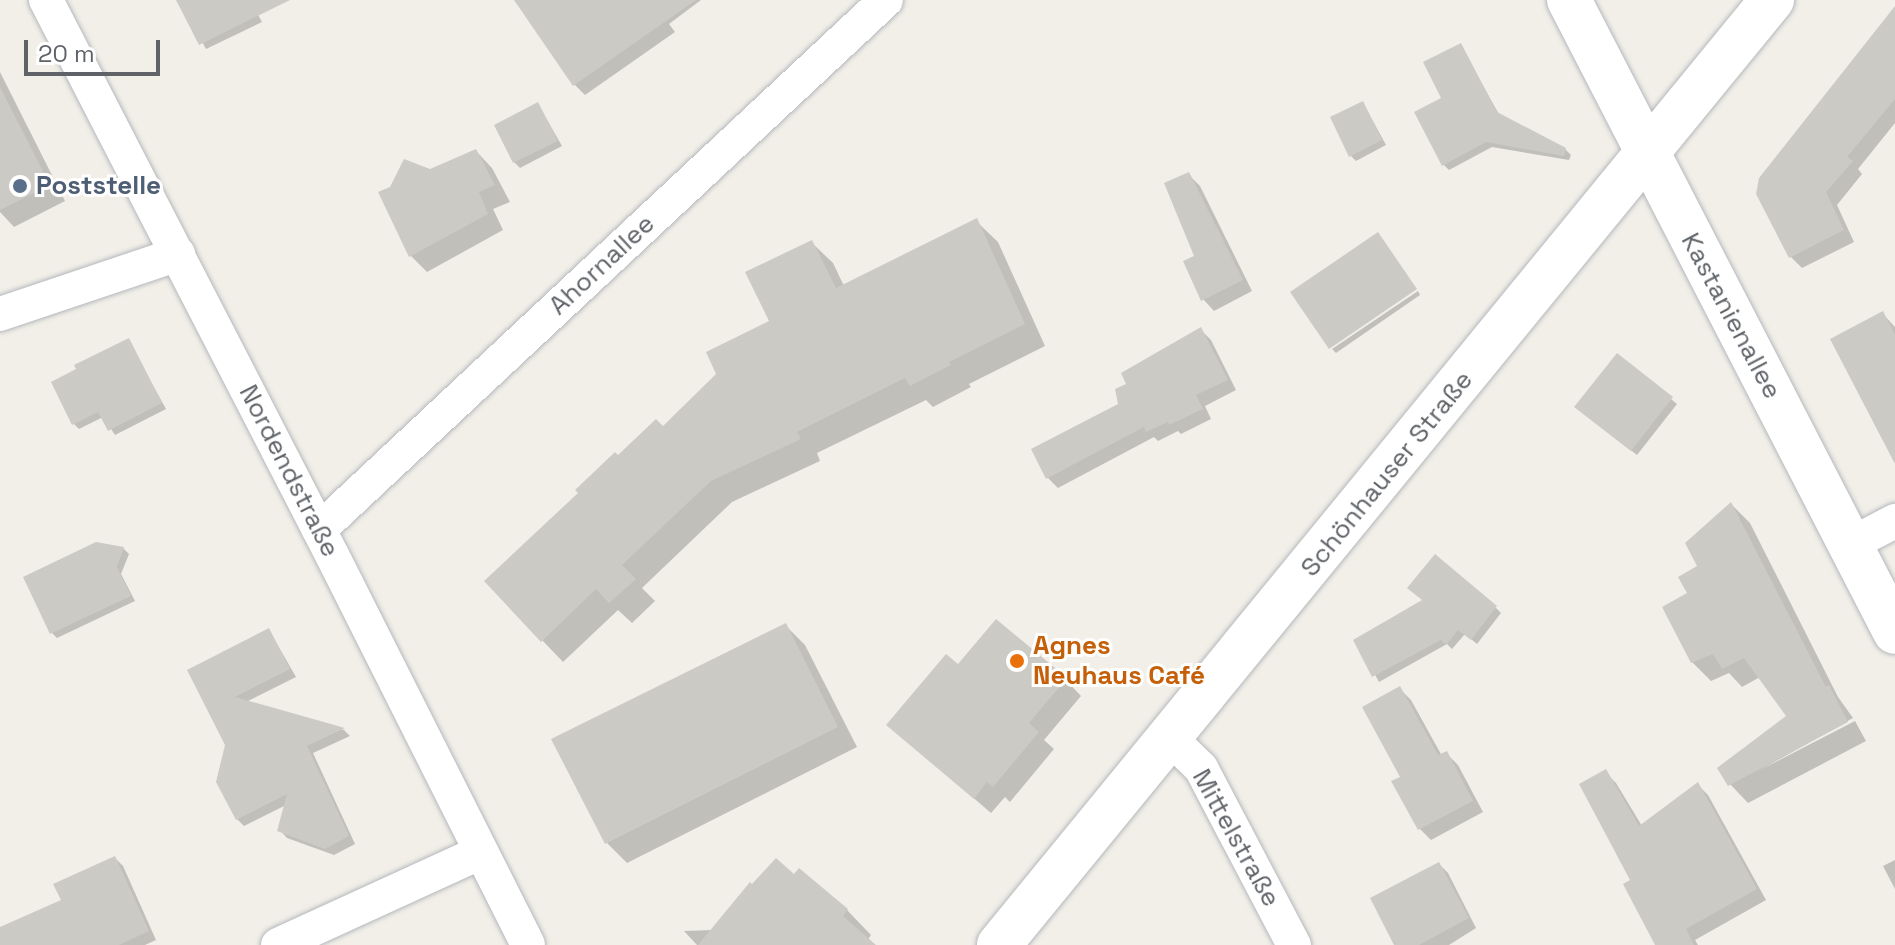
<!DOCTYPE html>
<html>
<head>
<meta charset="utf-8">
<style>
  body { margin:0 }
  #map { position:relative; width:1895px; height:945px; overflow:hidden; background:#f1efe8; font-family:"Space Grotesk",sans-serif }
  div>[style] { position:absolute }
  .shadow>* { inset:0; background:#0003 }
  .building>* { inset:0; background:#cccac5 }
  .roads { filter:drop-shadow(0 0 2px #b5b8bc) drop-shadow(0 0 2px #b5b8bc) }
  .minor>* { height:34px; margin:-17px; padding:0 17px; transform-origin:17px; border-radius:17px; background:#fff }
  .tertiary>* { height:44px; margin:-22px; padding:0 22px; transform-origin:22px; border-radius:22px; background:#fff }
  .dots>* { width:22px; height:22px; translate:-50% -50%; box-sizing:border-box; border:4px solid #fff; border-radius:50% }
  span { translate:-50% -50%; white-space:nowrap; text-align:center; line-height:1.15; -webkit-text-stroke:6px #fff; paint-order:stroke }
  .service-label { font-size:26px; color:#4e5e75; font-weight:700 }
  .left { translate:0 -50%; text-align:left }
  .street-label { font-size:26px; color:#5f6368 }
  .food-label { font-size:26px; color:#c56008; font-weight:700 }
  .scale { position:absolute; left:24px; top:40px; width:136px; height:36px; box-sizing:border-box; border:4px solid #5f6368; border-top:0; padding-left:10px; font-size:24px; line-height:28px; white-space:nowrap; color:#5f6368; -webkit-text-stroke:6px #fff; paint-order:stroke }
</style>
</head>
<body>
<div id="map">
  <div class="shadow">
    <i style="clip-path:polygon(179px 0,250px 0,262px 22px,206px 49px)"></i>
    <i style="clip-path:polygon(563px 0,701px 0,669px 24px,675px 32px,585px 95px,574px 84px)"></i>
    <i style="clip-path:polygon(1895px 9px,1895px 123px,1858px 169px,1862px 174px,1837px 205px,1854px 242px,1802px 268px,1791px 257px,1758px 194px)"></i>
    <i style="clip-path:polygon(1460px 45px,1500px 116px,1565px 149px,1571px 155px,1569px 160px,1492px 147px,1449px 170px,1443px 164px)"></i>
    <i style="clip-path:polygon(0 72px,65px 201px,14px 227px,0 212px)"></i>
    <i style="clip-path:polygon(1363px 103px,1386px 145px,1356px 161px,1350px 155px)"></i>
    <i style="clip-path:polygon(538px 104px,562px 146px,520px 168px,514px 162px)"></i>
    <i style="clip-path:polygon(476px 151px,492px 168px,510px 202px,493px 209px,503px 230px,427px 272px,411px 256px,430px 171px)"></i>
    <i style="clip-path:polygon(1189px 175px,1200px 186px,1252px 291px,1214px 311px,1203px 299px)"></i>
    <i style="clip-path:polygon(976px 221px,998px 242px,1045px 346px,969px 384px,971px 387px,933px 407px,926px 400px,817px 453px,820px 461px,732px 502px,642px 588px,655px 601px,632px 623px,618px 610px,563px 662px,542px 640px,618px 458px,663px 429px,772px 322px,811px 242px,833px 263px,844px 286px)"></i>
    <i style="clip-path:polygon(1418px 291px,1420px 295px,1336px 353px,1332px 349px)"></i>
    <i style="clip-path:polygon(1883px 314px,1895px 327px,1895px 459px)"></i>
    <i style="clip-path:polygon(1201px 330px,1211px 340px,1236px 390px,1205px 406px,1211px 419px,1181px 434px,1178px 431px,1158px 441px,1154px 437px,1058px 488px,1048px 478px,1033px 450px,1120px 405px,1128px 384px)"></i>
    <i style="clip-path:polygon(128px 340px,166px 409px,115px 435px,103px 417px,79px 429px,74px 424px)"></i>
    <i style="clip-path:polygon(1618px 356px,1677px 404px,1637px 455px,1582px 412px)"></i>
    <i style="clip-path:polygon(1731px 504px,1750px 523px,1838px 697px,1853px 718px,1760px 770px,1855px 721px,1866px 741px,1748px 803px,1730px 784px,1789px 717px,1760px 677px,1742px 687px,1729px 673px,1711px 681px,1692px 662px,1690px 594px)"></i>
    <i style="clip-path:polygon(123px 548px,129px 554px,121px 574px,135px 601px,57px 638px,52px 633px)"></i>
    <i style="clip-path:polygon(1496px 608px,1501px 613px,1477px 644px,1465px 634px,1452px 649px,1447px 644px,1379px 682px,1356px 640px)"></i>
    <i style="clip-path:polygon(785px 625px,805px 645px,857px 747px,627px 863px,607px 843px)"></i>
    <i style="clip-path:polygon(269px 630px,296px 677px,246px 702px,344px 730px,350px 736px,313px 753px,355px 844px,334px 855px,287px 838px,280px 830px,286px 805px,244px 826px,237px 819px,228px 744px,190px 671px)"></i>
    <i style="clip-path:polygon(959px 666px,1065px 679px,1081px 696px,1044px 740px,1054px 749px,1010px 802px,1005px 797px,991px 813px,889px 725px)"></i>
    <i style="clip-path:polygon(1400px 689px,1411px 700px,1442px 756px,1446px 753px,1458px 765px,1483px 812px,1431px 840px,1420px 829px,1402px 778px)"></i>
    <i style="clip-path:polygon(1605px 772px,1616px 783px,1642px 826px,1698px 785px,1708px 795px,1766px 900px,1695px 940px,1698px 945px,1657px 945px,1633px 881px)"></i>
    <i style="clip-path:polygon(115px 858px,123px 866px,156px 940px,145px 945px,0 945px,0 930px,63px 901px)"></i>
    <i style="clip-path:polygon(1895px 860px,1895px 889px,1883px 866px)"></i>
    <i style="clip-path:polygon(1439px 864px,1448px 873px,1476px 928px,1449px 945px,1396px 945px)"></i>
    <i style="clip-path:polygon(794px 876px,847px 910px,871px 935px,867px 941px,871px 945px,697px 945px,684px 931px,713px 930px,753px 887px)"></i>
  </div>
  <div class="building">
    <i style="clip-path:polygon(176px 0,290px 0,199px 45px)"></i>
    <i style="clip-path:polygon(514px 0,696px 0,573px 86px)"></i>
    <i style="clip-path:polygon(1895px 6px,1895px 99px,1847px 157px,1853px 161px,1826px 192px,1844px 230px,1789px 258px,1756px 194px,1759px 178px)"></i>
    <i style="clip-path:polygon(1461px 43px,1497px 112px,1566px 148px,1564px 156px,1486px 142px,1442px 166px,1414px 112px,1441px 98px,1423px 62px)"></i>
    <i style="clip-path:polygon(0 87px,50px 185px,0 210px)"></i>
    <i style="clip-path:polygon(1363px 101px,1382px 140px,1349px 157px,1330px 117px)"></i>
    <i style="clip-path:polygon(538px 102px,558px 141px,513px 163px,494px 125px)"></i>
    <i style="clip-path:polygon(476px 149px,495px 185px,479px 192px,488px 214px,409px 257px,378px 192px,390px 187px,404px 159px,430px 169px)"></i>
    <i style="clip-path:polygon(1189px 172px,1243px 280px,1201px 301px,1183px 261px,1194px 256px,1164px 183px)"></i>
    <i style="clip-path:polygon(977px 218px,1025px 324px,949px 362px,951px 365px,910px 386px,905px 378px,797px 432px,801px 439px,711px 481px,622px 565px,636px 579px,609px 603px,596px 589px,541px 642px,484px 581px,578px 493px,575px 490px,615px 452px,618px 455px,656px 419px,663px 426px,716px 374px,706px 352px,769px 321px,745px 272px,812px 240px,836px 288px)"></i>
    <i style="clip-path:polygon(1378px 232px,1417px 289px,1329px 349px,1290px 292px)"></i>
    <i style="clip-path:polygon(1883px 311px,1895px 335px,1895px 464px,1830px 339px)"></i>
    <i style="clip-path:polygon(1201px 327px,1228px 380px,1196px 395px,1203px 409px,1169px 425px,1168px 422px,1146px 432px,1144px 427px,1046px 479px,1031px 449px,1118px 404px,1115px 389px,1126px 384px,1121px 373px)"></i>
    <i style="clip-path:polygon(129px 338px,162px 403px,108px 431px,98px 412px,72px 425px,51px 382px,76px 369px,74px 365px)"></i>
    <i style="clip-path:polygon(1617px 353px,1673px 397px,1631px 451px,1574px 407px)"></i>
    <i style="clip-path:polygon(1731px 502px,1826px 687px,1829px 685px,1848px 722px,1728px 786px,1717px 768px,1786px 716px,1744px 658px,1722px 669px,1713px 654px,1691px 663px,1662px 607px,1687px 593px,1678px 577px,1697px 566px,1685px 543px)"></i>
    <i style="clip-path:polygon(96px 542px,124px 547px,117px 567px,131px 596px,50px 634px,23px 577px)"></i>
    <i style="clip-path:polygon(1435px 554px,1497px 606px,1471px 640px,1458px 630px,1446px 645px,1441px 640px,1372px 677px,1353px 640px,1422px 600px,1407px 588px)"></i>
    <i style="clip-path:polygon(996px 619px,1067px 678px,1029px 723px,1039px 732px,993px 787px,987px 782px,974px 799px,886px 725px,946px 654px,958px 664px)"></i>
    <i style="clip-path:polygon(786px 623px,838px 727px,605px 844px,551px 739px)"></i>
    <i style="clip-path:polygon(269px 628px,290px 669px,235px 697px,345px 728px,307px 746px,349px 836px,325px 849px,277px 831px,287px 794px,236px 820px,216px 782px,225px 745px,187px 670px)"></i>
    <i style="clip-path:polygon(1400px 686px,1438px 755px,1447px 751px,1473px 801px,1418px 830px,1391px 781px,1400px 777px,1362px 707px)"></i>
    <i style="clip-path:polygon(1606px 769px,1639px 826px,1698px 782px,1757px 889px,1686px 929px,1694px 945px,1655px 945px,1623px 884px,1630px 880px,1579px 784px)"></i>
    <i style="clip-path:polygon(115px 856px,149px 931px,119px 945px,0 945px,0 927px,61px 900px,53px 884px)"></i>
    <i style="clip-path:polygon(776px 858px,794px 874px,799px 868px,848px 909px,843px 916px,876px 945px,698px 945px,750px 882px,752px 884px)"></i>
    <i style="clip-path:polygon(1439px 862px,1469px 918px,1419px 945px,1394px 945px,1370px 898px)"></i>
  </div>
  <div class="roads">
    <div class="minor">
      <i style="left:46px;top:0;width:624px;rotate:62.74deg"></i>
      <i style="left:332px;top:555px;width:436px;rotate:63.3deg"></i>
      <i style="left:0;top:314px;width:188px;rotate:-18.6deg"></i>
      <i style="left:319px;top:530px;width:776px;rotate:-43.07deg"></i>
      <i style="left:1851px;top:544px;width:50px;rotate:-27.6deg"></i>
      <i style="left:1170px;top:738px;width:43px;rotate:44.1deg"></i>
      <i style="left:1201px;top:768px;width:200px;rotate:62.3deg"></i>
      <i style="left:278px;top:945px;width:223px;rotate:-24.6deg"></i>
    </div>
    <div class="tertiary">
      <i style="left:1569px;top:0;width:711px;rotate:62.71deg"></i>
      <i style="left:999px;top:945px;width:1221px;rotate:-50.72deg"></i>
    </div>
  </div>
  <div class="dots">
    <i style="left:20px;top:186px;background:#5c6f8a"></i>
    <i style="left:1017px;top:661px;background:#e8710a"></i>
  </div>
  <div class="service-label">
    <span class="left" style="left:36px;top:186px">Poststelle</span>
  </div>
  <div class="street-label">
    <span style="left:602px;top:265px;rotate:-43deg">Ahornallee</span>
    <span style="left:1731px;top:316px;rotate:62deg">Kastanienallee</span>
    <span style="left:289px;top:471px;rotate:63deg">Nordendstraße</span>
    <span style="left:1387px;top:474px;rotate:-51deg">Schönhauser Straße</span>
    <span style="left:1236px;top:838px;rotate:61deg">Mittelstraße</span>
  </div>
  <div class="food-label">
    <span class="left" style="left:1033px;top:661px">Agnes<br>Neuhaus Café</span>
  </div>
  <div class="scale">20 m</div>
</div>
</body>
</html>
